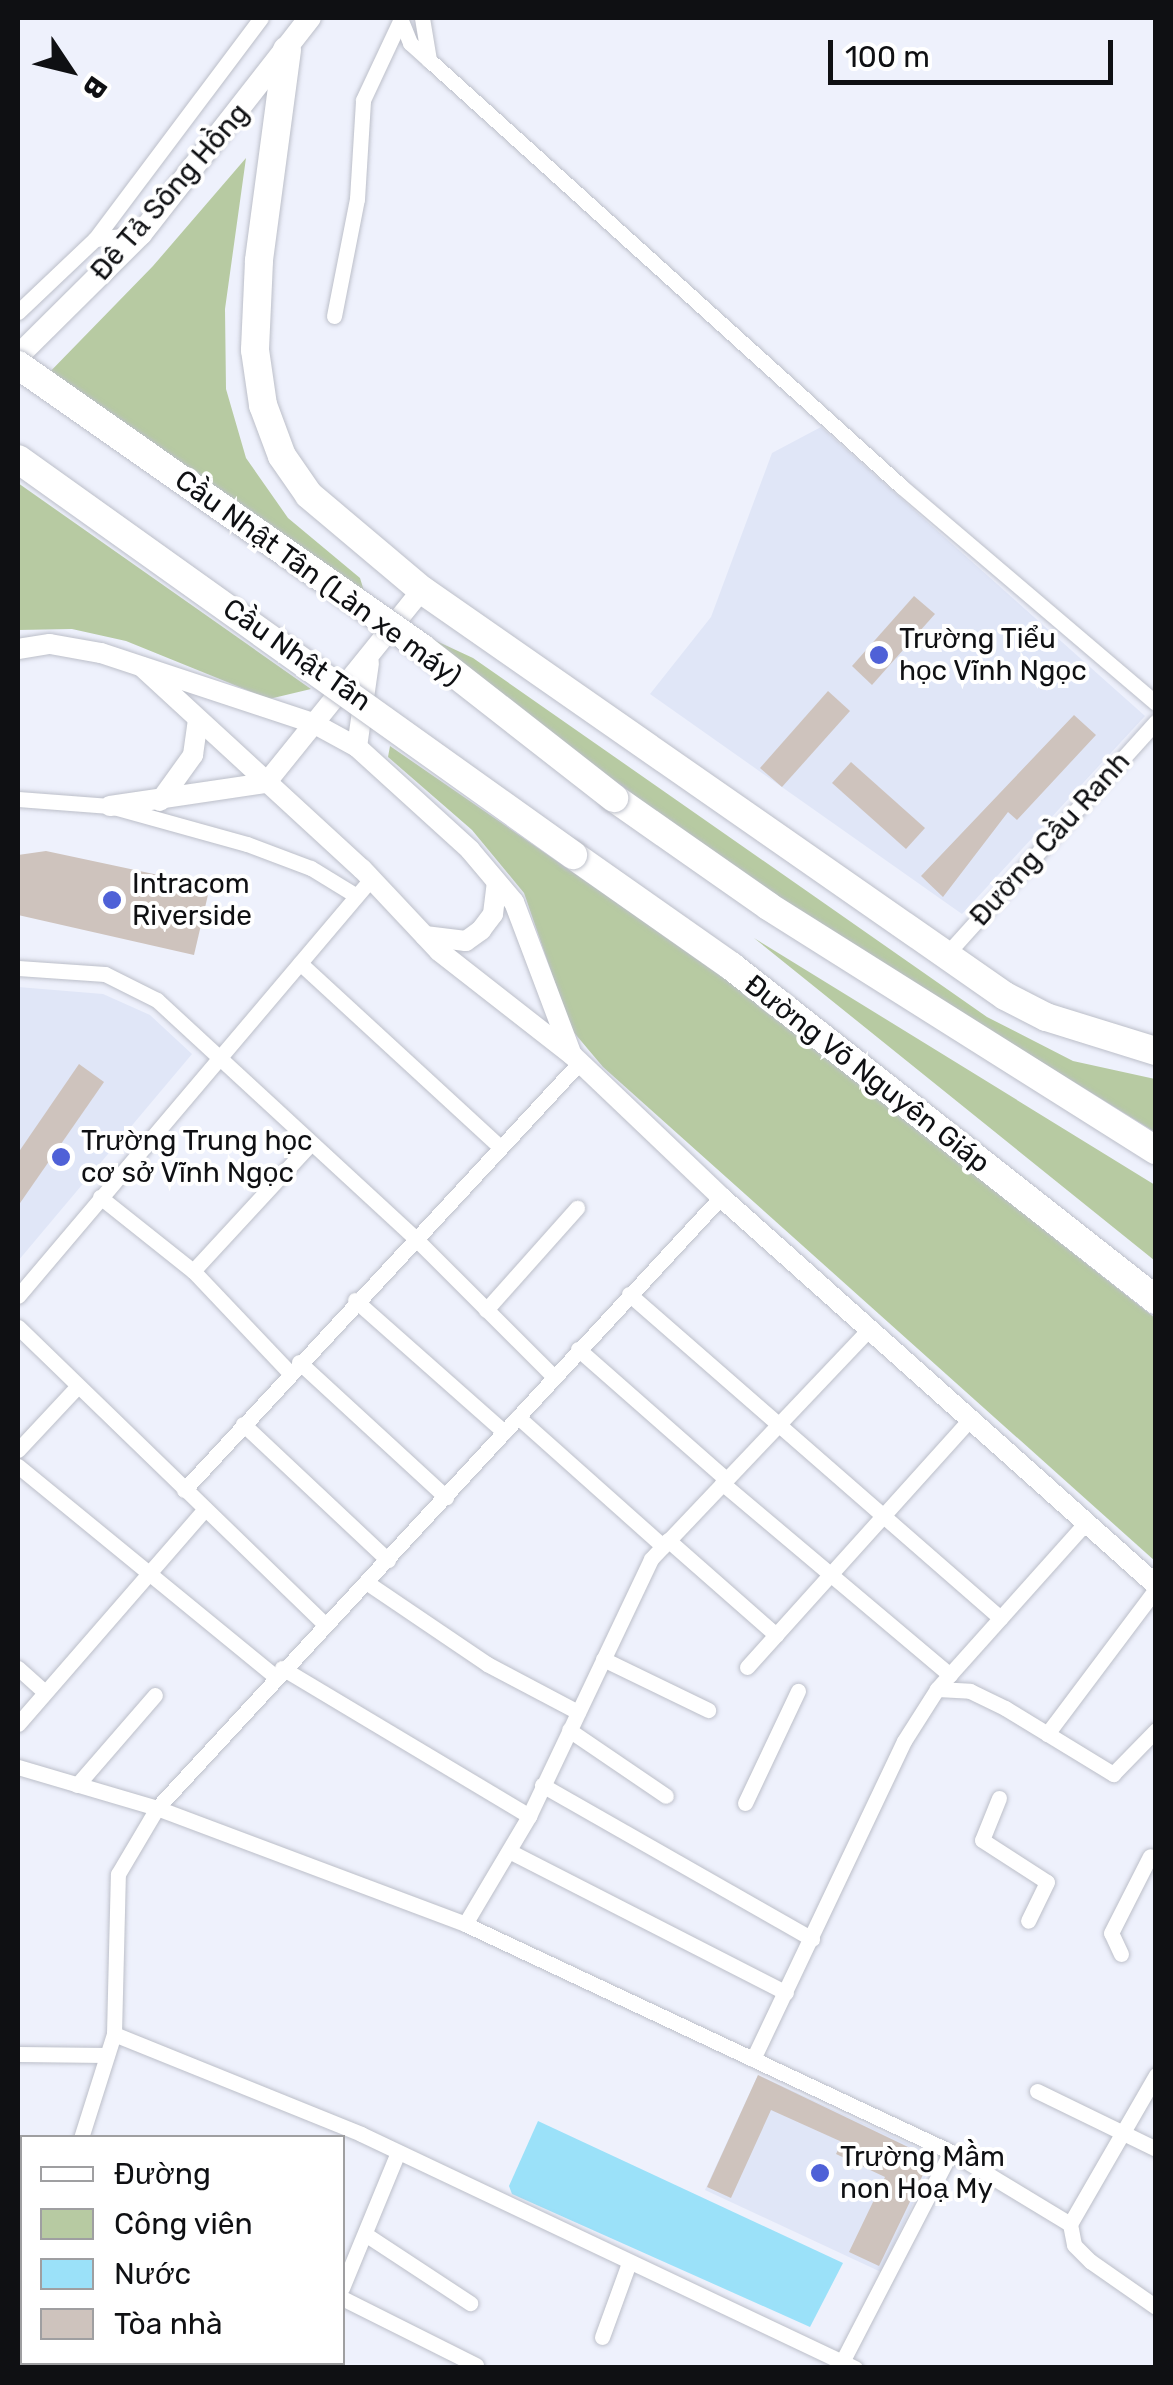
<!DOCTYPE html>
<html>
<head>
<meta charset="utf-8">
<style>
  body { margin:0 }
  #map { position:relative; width:1173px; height:2385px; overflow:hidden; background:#eef1fc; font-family:Rubik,sans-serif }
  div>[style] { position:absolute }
  .built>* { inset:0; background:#e0e6f7 }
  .green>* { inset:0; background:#b7caa2 }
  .water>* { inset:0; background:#9be1f9 }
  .building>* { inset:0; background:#cec3bd }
  .roads { filter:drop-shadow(0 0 2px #bcbfc9) drop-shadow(0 0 2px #bcbfc9) }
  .street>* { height:15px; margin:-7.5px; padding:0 7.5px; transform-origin:7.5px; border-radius:7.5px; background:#fff }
  .secondary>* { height:20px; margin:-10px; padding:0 10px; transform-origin:10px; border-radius:10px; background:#fff }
  .primary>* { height:22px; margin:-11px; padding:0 11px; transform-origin:11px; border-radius:11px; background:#fff }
  .highway>* { height:28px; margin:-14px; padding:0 14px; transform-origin:14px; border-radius:14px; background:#fff }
  .bridges { filter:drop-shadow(0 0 2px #bcbfc9) drop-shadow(0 0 2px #bcbfc9) }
  .highway-bridge>* { height:28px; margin:-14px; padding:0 14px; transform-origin:14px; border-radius:14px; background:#fff }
  .dots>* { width:28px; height:28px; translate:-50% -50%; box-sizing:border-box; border:5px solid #fff; border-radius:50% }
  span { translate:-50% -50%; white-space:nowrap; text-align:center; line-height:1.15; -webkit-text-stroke:8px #fff; paint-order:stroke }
  .street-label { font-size:28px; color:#0f1013 }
  .poi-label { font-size:28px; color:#0f1013 }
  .left { translate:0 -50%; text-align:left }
  .frame { position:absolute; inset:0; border:20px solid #0f1013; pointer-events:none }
  .legend { position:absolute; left:20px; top:2135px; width:325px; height:230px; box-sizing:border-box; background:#fff; border:2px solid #9f9fa1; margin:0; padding:12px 18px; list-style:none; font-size:30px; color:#0f1013 }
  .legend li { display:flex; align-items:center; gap:20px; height:50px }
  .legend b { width:50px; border:2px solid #9f9fa1 }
  .north { position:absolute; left:20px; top:20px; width:100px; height:100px; -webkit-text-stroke:8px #fff; paint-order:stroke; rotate:125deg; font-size:28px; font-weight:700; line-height:40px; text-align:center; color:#0f1013 }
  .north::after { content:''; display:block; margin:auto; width:35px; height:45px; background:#0f1013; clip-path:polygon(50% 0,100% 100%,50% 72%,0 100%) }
  .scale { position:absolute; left:828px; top:40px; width:285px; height:45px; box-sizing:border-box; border:5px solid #0f1013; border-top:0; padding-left:12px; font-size:30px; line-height:35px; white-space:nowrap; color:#0f1013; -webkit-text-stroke:8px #fff; paint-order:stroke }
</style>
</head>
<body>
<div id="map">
  <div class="built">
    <i style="clip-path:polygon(821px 427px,1145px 716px,962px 914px,650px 694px,711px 617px,772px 453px)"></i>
    <i style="clip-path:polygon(18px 987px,103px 994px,150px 1015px,192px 1054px,18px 1261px)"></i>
    <i style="clip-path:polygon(758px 2075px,935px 2156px,881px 2272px,705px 2190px)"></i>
  </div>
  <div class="green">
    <i style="clip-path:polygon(246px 158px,225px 309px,226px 389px,246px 458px,288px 518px,360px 578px,370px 611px,42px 380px,153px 266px)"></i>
    <i style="clip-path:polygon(18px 483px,311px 689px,269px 699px,126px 641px,72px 629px,18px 630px)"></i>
    <i style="clip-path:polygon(432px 639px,473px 658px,987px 1017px,1073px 1061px,1155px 1079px,1155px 1132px,614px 798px)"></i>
    <i style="clip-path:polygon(390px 746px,726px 978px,1155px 1318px,1155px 1561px,603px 1067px,571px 1029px,524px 893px,472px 830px,388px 757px)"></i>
    <i style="clip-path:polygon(754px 938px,1155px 1185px,1155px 1261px,1149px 1256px)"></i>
  </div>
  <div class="water">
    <i style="clip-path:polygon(538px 2121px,843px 2263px,810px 2327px,512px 2194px,509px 2186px)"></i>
  </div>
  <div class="building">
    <i style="clip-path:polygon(914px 596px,935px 614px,872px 685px,852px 666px)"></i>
    <i style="clip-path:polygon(828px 691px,850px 711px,782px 787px,760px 768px)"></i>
    <i style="clip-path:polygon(1074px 715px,1096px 735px,1017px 820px,1008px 812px,943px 897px,921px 876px)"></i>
    <i style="clip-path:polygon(851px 762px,925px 828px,906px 849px,832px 783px)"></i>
    <i style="clip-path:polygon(46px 851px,210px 886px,194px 955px,18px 915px,18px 855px)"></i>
    <i style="clip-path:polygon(79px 1064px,104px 1082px,18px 1206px,18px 1153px)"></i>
    <i style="clip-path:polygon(758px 2075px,931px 2158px,879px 2266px,849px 2252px,885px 2177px,836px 2154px,842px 2142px,771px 2110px,731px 2198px,707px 2187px)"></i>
  </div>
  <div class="roads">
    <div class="street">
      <i style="left:400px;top:18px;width:27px;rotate:68deg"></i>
      <i style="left:410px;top:43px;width:25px;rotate:42deg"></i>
      <i style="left:429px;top:60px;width:637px;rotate:42.07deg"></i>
      <i style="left:902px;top:487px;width:333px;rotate:40.4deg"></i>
      <i style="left:422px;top:18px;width:43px;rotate:80.5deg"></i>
      <i style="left:95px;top:239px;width:46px;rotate:-6.2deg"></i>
      <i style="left:18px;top:312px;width:106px;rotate:-43.5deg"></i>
      <i style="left:95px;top:239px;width:276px;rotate:-53.1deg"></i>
      <i style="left:334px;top:316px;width:119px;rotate:-78.9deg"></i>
      <i style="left:357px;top:199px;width:99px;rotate:-86.5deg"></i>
      <i style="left:363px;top:100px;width:87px;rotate:-64.9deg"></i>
      <i style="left:18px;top:799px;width:92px;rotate:4.4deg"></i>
      <i style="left:110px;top:806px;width:142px;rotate:15.5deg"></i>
      <i style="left:247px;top:844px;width:68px;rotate:20.6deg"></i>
      <i style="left:311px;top:868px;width:52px;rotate:31.5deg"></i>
      <i style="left:945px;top:956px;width:315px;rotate:-48deg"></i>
      <i style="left:300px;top:963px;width:269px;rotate:42.6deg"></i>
      <i style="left:18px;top:968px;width:87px;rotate:3.9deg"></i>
      <i style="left:105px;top:974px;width:58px;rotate:26.6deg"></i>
      <i style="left:157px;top:1000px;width:348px;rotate:42.7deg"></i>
      <i style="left:413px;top:1236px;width:198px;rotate:45deg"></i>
      <i style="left:100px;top:1197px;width:119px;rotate:38.5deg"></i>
      <i style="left:629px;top:1294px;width:493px;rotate:41.1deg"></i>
      <i style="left:18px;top:1296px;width:546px;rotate:-49.75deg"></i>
      <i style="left:355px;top:1300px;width:199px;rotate:41.5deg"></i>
      <i style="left:486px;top:1310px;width:137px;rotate:-48.3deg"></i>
      <i style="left:18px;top:1327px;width:427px;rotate:44.1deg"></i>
      <i style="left:578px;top:1349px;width:197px;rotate:41.3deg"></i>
      <i style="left:299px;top:1362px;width:200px;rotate:42.6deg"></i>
      <i style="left:289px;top:1372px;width:139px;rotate:-133.5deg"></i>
      <i style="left:193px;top:1271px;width:173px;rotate:-47.3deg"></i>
      <i style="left:518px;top:1417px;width:194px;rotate:41.7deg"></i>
      <i style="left:243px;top:1424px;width:199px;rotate:43.2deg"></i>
      <i style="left:18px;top:1450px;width:86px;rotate:-46.9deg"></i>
      <i style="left:18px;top:1466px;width:332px;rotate:39.3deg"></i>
      <i style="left:722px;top:1483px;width:298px;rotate:40.1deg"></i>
      <i style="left:184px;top:1490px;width:583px;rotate:-47.22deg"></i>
      <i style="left:668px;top:1540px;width:144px;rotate:41.3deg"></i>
      <i style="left:366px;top:1582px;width:146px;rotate:34.1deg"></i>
      <i style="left:487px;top:1664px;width:103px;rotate:27.8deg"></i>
      <i style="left:603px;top:1659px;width:117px;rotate:25.9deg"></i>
      <i style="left:747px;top:1667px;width:334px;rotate:-48deg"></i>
      <i style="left:18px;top:1668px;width:36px;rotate:42deg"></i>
      <i style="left:282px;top:1668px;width:288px;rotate:30.9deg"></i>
      <i style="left:937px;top:1689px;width:33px;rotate:3deg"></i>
      <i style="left:970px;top:1691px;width:39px;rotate:26deg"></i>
      <i style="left:1005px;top:1708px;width:127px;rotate:31.4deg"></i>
      <i style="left:1113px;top:1774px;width:62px;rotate:-45.7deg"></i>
      <i style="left:18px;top:1724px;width:285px;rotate:-49deg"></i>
      <i style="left:569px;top:1730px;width:117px;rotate:34.2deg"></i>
      <i style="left:1047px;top:1734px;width:181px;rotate:-53.1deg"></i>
      <i style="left:18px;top:1767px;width:145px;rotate:16.4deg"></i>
      <i style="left:157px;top:1808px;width:329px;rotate:20.6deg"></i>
      <i style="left:465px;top:1924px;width:537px;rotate:25.13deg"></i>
      <i style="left:951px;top:2152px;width:139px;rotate:31.2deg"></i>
      <i style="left:77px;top:1785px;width:119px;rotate:-49.1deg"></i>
      <i style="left:542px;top:1785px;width:311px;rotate:29.7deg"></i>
      <i style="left:999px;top:1798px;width:45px;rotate:112deg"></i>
      <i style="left:982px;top:1840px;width:77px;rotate:32.9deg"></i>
      <i style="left:1047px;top:1882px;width:43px;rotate:116deg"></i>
      <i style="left:745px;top:1803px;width:124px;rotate:-64.7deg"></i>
      <i style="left:509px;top:1851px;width:311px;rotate:27.1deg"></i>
      <i style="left:465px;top:1924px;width:126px;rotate:-59.3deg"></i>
      <i style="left:529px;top:1816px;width:284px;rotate:-64.6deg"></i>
      <i style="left:651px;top:1559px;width:317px;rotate:-46.5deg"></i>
      <i style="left:1121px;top:1954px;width:23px;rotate:-115deg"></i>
      <i style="left:1111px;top:1933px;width:86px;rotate:-63.1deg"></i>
      <i style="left:114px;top:2034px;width:266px;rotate:22deg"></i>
      <i style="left:361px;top:2134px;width:547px;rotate:25.35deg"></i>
      <i style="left:18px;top:2054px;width:89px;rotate:0.6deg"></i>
      <i style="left:753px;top:2059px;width:352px;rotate:-64.6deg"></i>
      <i style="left:904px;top:1741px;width:62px;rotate:-57.6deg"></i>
      <i style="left:937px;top:1689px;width:225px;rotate:-48.2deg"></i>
      <i style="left:1156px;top:2075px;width:172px;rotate:120deg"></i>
      <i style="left:1070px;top:2224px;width:21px;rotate:79deg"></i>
      <i style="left:1074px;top:2245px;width:23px;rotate:45deg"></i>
      <i style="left:1090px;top:2261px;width:80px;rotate:34.9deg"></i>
      <i style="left:1037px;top:2091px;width:132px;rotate:26deg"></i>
      <i style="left:81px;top:2138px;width:109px;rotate:-72.4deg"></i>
      <i style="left:114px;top:2034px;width:160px;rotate:-88.6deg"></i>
      <i style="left:118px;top:1874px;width:77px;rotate:-59.4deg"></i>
      <i style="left:157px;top:1808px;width:832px;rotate:-47.29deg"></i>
      <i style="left:365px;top:2234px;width:126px;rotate:33.3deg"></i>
      <i style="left:342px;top:2288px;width:147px;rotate:-67.6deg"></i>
      <i style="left:342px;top:2298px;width:150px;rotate:26.6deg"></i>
      <i style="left:602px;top:2337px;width:79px;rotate:-70deg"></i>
      <i style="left:843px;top:2360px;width:234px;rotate:-62.6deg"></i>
      <i style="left:156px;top:2362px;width:17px;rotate:21deg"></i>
      <i style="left:18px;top:2367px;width:18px;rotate:-77deg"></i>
      <i style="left:310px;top:2368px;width:6px;rotate:-72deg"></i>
    </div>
    <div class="secondary">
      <i style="left:18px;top:649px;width:32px;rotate:-9deg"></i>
      <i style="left:50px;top:644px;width:52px;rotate:10deg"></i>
      <i style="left:101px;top:653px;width:223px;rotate:18.3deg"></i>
      <i style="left:313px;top:723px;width:50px;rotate:28.6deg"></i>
      <i style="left:357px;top:747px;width:153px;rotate:42.3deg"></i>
      <i style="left:470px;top:850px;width:68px;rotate:49.8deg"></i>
      <i style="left:514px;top:902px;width:161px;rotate:69.3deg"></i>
      <i style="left:142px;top:667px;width:299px;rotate:42.6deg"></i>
      <i style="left:362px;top:869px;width:112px;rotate:46.8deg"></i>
      <i style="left:439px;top:951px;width:169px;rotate:38deg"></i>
      <i style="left:572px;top:1055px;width:206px;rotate:43.6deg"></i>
      <i style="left:721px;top:1197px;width:583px;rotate:41.73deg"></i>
      <i style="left:357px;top:747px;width:85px;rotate:-81.9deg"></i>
      <i style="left:160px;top:801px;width:57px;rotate:-54.3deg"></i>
      <i style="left:193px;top:755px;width:35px;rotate:-82deg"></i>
      <i style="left:110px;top:806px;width:158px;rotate:-8.4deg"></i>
      <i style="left:266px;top:783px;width:248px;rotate:-51.1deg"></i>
      <i style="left:425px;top:936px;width:41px;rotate:7deg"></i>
      <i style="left:466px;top:941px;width:19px;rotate:-36deg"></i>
      <i style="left:481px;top:930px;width:20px;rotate:-53deg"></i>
      <i style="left:493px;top:914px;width:31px;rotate:-83deg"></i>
    </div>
    <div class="primary">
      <i style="left:18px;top:356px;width:173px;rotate:-44.8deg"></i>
      <i style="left:141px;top:234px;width:274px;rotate:-52deg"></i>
    </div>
    <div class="highway">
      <i style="left:287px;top:50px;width:213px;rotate:97.6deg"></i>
      <i style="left:259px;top:261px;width:89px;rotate:92.6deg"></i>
      <i style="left:255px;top:350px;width:56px;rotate:81.7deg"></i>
      <i style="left:263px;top:405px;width:54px;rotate:69.6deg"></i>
      <i style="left:282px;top:456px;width:47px;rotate:55.3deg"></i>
      <i style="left:309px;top:495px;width:148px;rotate:40.1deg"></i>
      <i style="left:422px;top:590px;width:710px;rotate:34.85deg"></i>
      <i style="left:1005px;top:996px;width:46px;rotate:27.1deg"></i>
      <i style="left:1046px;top:1017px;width:115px;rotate:17.2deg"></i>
      <i style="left:614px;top:798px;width:188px;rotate:35deg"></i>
      <i style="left:768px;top:906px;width:458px;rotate:32.2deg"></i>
      <i style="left:573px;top:855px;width:193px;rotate:35.1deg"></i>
      <i style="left:731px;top:966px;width:541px;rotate:38.16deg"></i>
    </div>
  </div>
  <div class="bridges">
    <div class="highway-bridge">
      <i style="left:18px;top:365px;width:493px;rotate:35deg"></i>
      <i style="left:422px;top:648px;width:244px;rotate:38deg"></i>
      <i style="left:18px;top:459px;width:682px;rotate:35.51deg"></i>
    </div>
  </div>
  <div class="dots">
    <i style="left:879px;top:655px;background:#4f61d7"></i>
    <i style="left:112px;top:900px;background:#4f61d7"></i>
    <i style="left:61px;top:1157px;background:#4f61d7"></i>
    <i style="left:820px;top:2173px;background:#4f61d7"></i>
  </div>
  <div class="street-label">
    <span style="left:170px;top:192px;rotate:-49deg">Đê Tả Sông Hồng</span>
    <span style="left:318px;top:578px;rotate:36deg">Cầu Nhật Tân (Làn xe máy)</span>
    <span style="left:297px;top:655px;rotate:35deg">Cầu Nhật Tân</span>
    <span style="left:1050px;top:839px;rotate:-48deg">Đường Cầu Ranh</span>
    <span style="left:867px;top:1074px;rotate:38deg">Đường Võ Nguyên Giáp</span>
  </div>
  <div class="poi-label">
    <span class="left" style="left:899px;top:655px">Trường Tiểu<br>học Vĩnh Ngọc</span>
    <span class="left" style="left:132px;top:900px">Intracom<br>Riverside</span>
    <span class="left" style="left:81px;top:1157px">Trường Trung học<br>cơ sở Vĩnh Ngọc</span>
    <span class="left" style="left:840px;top:2173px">Trường Mầm<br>non Hoạ My</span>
  </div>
  <div class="frame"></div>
  <ul class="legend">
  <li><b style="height:12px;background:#fff"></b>Đường</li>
  <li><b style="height:28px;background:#b7caa2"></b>Công viên</li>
  <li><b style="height:28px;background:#9be1f9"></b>Nước</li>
  <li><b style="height:28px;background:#cec3bd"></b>Tòa nhà</li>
  </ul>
  <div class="north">B</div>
  <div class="scale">100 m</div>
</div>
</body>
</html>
